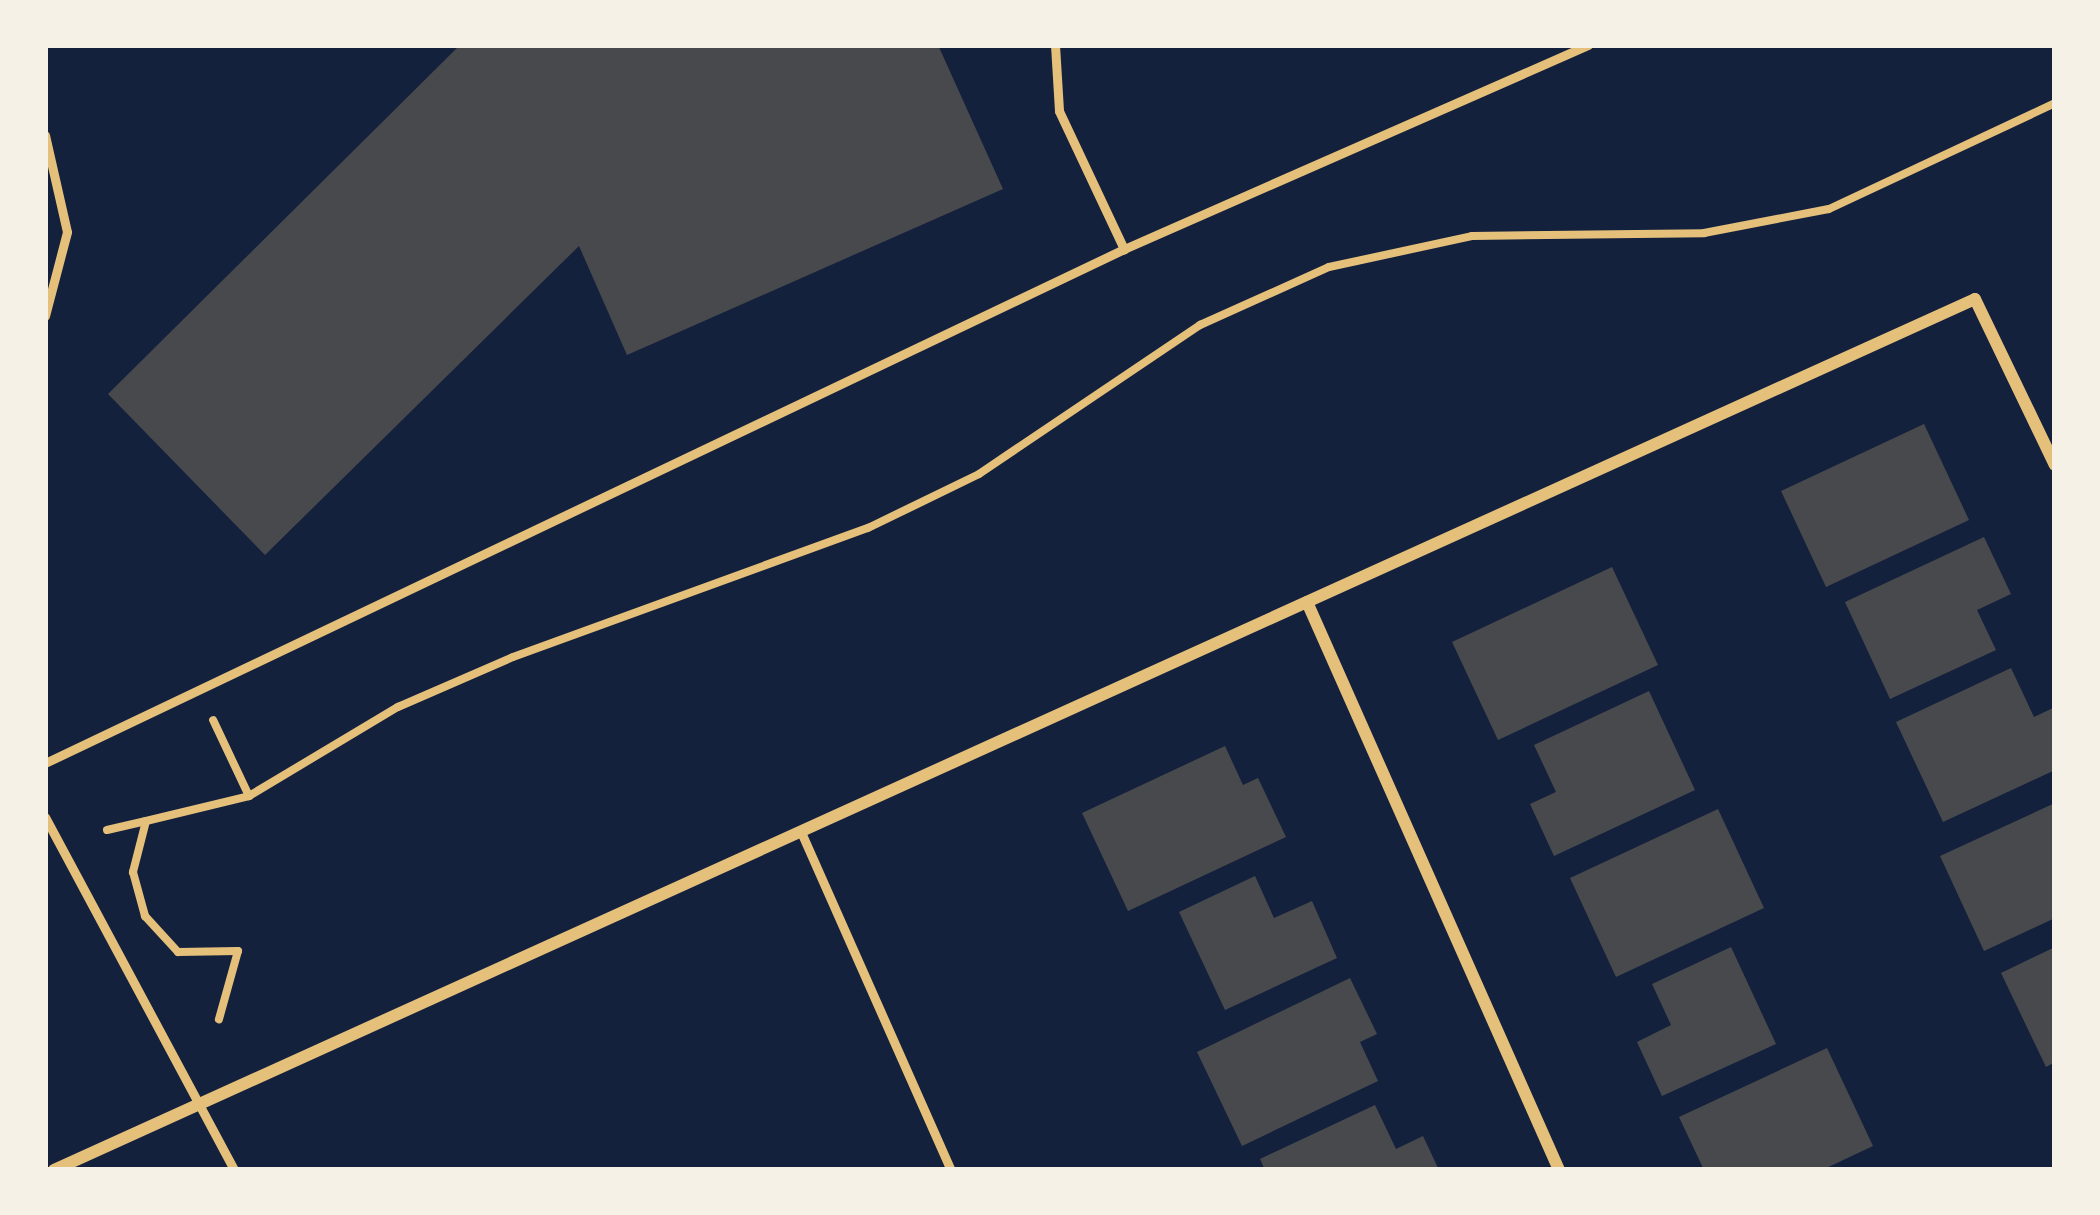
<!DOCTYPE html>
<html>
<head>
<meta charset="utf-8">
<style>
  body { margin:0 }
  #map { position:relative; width:2100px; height:1215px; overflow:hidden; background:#14213d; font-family:"Varela Round",sans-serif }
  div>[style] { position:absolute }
  .building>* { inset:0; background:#48494c }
  .path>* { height:8px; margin:-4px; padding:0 4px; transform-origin:4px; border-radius:4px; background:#e5c07b }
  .service>* { height:9px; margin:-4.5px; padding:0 4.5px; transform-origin:4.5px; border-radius:4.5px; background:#e5c07b }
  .minor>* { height:12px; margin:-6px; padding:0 6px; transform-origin:6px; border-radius:6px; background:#e5c07b }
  span { translate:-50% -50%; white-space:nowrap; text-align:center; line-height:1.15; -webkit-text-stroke:10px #f6f1e7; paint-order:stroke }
  .frame { position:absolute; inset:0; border:48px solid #f6f1e7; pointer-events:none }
</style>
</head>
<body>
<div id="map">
  <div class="building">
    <i style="clip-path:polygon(460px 45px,938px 45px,1003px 189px,627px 355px,579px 246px,265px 555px,108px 394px)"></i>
    <i style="clip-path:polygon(1924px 424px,1969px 520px,1826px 587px,1781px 491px)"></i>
    <i style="clip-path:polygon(1984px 537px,2011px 594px,1977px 610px,1996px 650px,1890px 699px,1845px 602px)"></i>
    <i style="clip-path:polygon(1612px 567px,1658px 665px,1498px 740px,1452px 642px)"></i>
    <i style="clip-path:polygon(2011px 668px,2034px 717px,2055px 707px,2055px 770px,1943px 822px,1896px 722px)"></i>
    <i style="clip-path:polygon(1649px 691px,1695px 790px,1554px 856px,1530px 804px,1556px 792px,1534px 745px)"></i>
    <i style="clip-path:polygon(1225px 746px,1243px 785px,1258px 778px,1286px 837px,1128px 911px,1082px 813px)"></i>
    <i style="clip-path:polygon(2055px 803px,2055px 918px,1984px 951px,1940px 856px)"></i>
    <i style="clip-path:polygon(1718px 809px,1764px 908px,1616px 977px,1570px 878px)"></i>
    <i style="clip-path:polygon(1255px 876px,1274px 918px,1312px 901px,1337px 958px,1225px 1010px,1179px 912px)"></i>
    <i style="clip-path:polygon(1731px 947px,1776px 1044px,1662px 1096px,1637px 1042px,1671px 1025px,1652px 984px)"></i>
    <i style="clip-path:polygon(2055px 947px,2055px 1062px,2046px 1067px,2001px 973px)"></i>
    <i style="clip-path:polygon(1350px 978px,1377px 1034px,1360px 1042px,1378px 1081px,1242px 1146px,1197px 1052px)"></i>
    <i style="clip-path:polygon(1827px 1048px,1873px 1146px,1822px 1170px,1704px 1170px,1679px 1117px)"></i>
    <i style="clip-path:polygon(1375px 1105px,1396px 1149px,1423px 1136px,1439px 1170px,1265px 1170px,1260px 1159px)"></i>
  </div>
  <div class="path">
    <i style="left:249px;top:796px;width:174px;rotate:-30.9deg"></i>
    <i style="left:398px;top:707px;width:125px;rotate:-23.5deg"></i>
    <i style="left:513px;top:657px;width:378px;rotate:-20deg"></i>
    <i style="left:868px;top:528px;width:123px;rotate:-25.9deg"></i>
    <i style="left:979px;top:474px;width:267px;rotate:-34deg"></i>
    <i style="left:1200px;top:325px;width:141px;rotate:-24.2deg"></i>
    <i style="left:1329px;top:267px;width:146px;rotate:-12.2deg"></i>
    <i style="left:1472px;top:236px;width:232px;rotate:-0.7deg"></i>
    <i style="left:1704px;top:233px;width:127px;rotate:-10.9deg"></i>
    <i style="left:1829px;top:209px;width:250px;rotate:-25.1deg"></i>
    <i style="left:146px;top:821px;width:106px;rotate:-13.6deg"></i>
    <i style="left:249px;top:796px;width:84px;rotate:-115.3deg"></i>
    <i style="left:107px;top:830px;width:40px;rotate:-13deg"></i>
    <i style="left:146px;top:821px;width:53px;rotate:104.3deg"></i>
    <i style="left:133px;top:872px;width:46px;rotate:74.7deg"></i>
    <i style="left:145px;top:916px;width:49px;rotate:47.5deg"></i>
    <i style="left:178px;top:952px;width:60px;rotate:-1deg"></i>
    <i style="left:238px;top:951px;width:71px;rotate:105.6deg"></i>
  </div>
  <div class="service">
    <i style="left:1055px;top:45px;width:66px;rotate:86.5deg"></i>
    <i style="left:1059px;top:111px;width:153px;rotate:64.8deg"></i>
    <i style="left:45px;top:135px;width:99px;rotate:77.2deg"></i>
    <i style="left:67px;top:232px;width:87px;rotate:104.7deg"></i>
    <i style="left:45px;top:763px;width:1195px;rotate:-25.47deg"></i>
    <i style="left:1124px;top:249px;width:507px;rotate:-23.73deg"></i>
    <i style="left:45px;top:817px;width:400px;rotate:61.8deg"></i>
    <i style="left:801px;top:832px;width:370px;rotate:66.1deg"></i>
  </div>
  <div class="minor">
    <i style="left:1307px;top:602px;width:621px;rotate:66.07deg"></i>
    <i style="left:54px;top:1170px;width:2109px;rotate:-24.39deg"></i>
    <i style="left:1975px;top:299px;width:184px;rotate:64.3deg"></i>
  </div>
  <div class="frame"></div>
</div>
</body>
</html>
